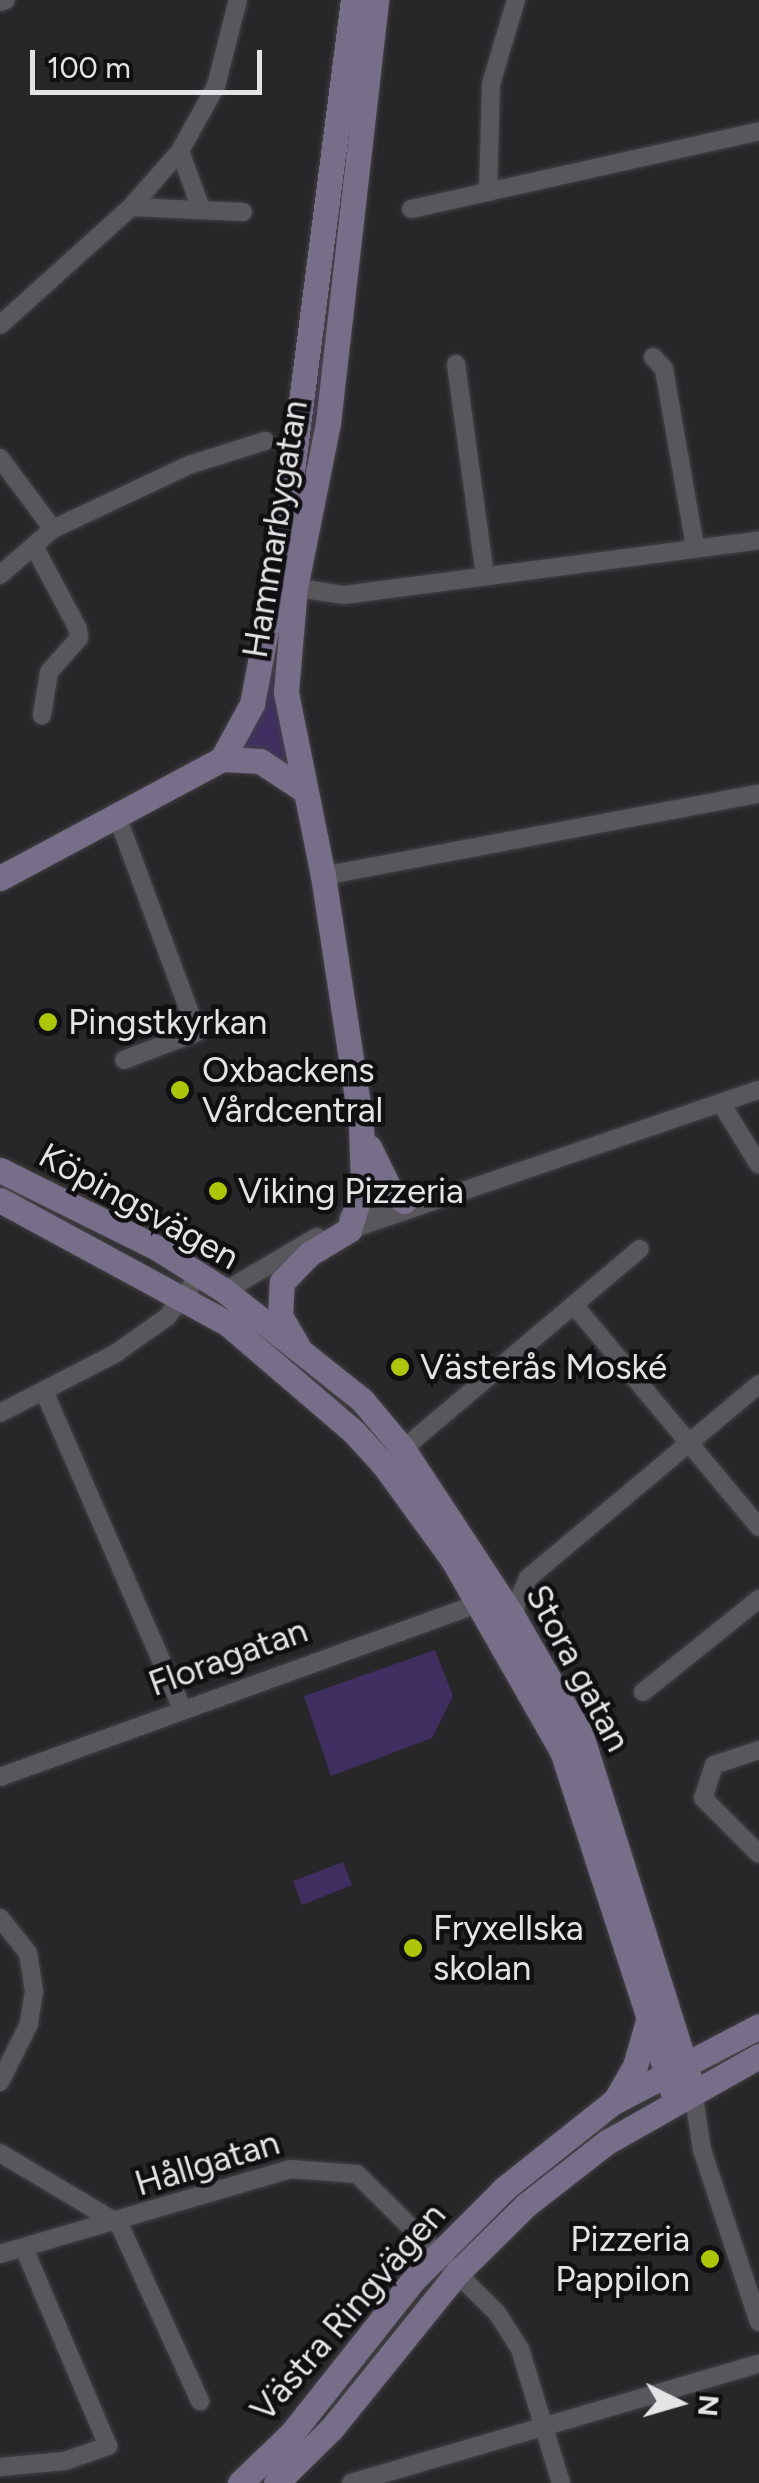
<!DOCTYPE html>
<html>
<head>
<meta charset="utf-8">
<style>
  body { margin:0 }
  #map { position:relative; width:759px; height:2483px; overflow:hidden; background:#272629; font-family:Figtree,sans-serif }
  div>[style] { position:absolute }
  .green>* { inset:0; background:#402f60 }
  .roads { filter:drop-shadow(0 0 2px #434245) drop-shadow(0 0 2px #434245) }
  .minor>* { height:18px; margin:-9px; padding:0 9px; transform-origin:9px; border-radius:9px; background:#58575b }
  .secondary>* { height:25px; margin:-12.5px; padding:0 12.5px; transform-origin:12.5px; border-radius:12.5px; background:#776e8a }
  .dots>* { width:28px; height:28px; translate:-50% -50%; box-sizing:border-box; border:5px solid #100f11; border-radius:50% }
  span { translate:-50% -50%; white-space:nowrap; text-align:center; line-height:1.15; -webkit-text-stroke:9px #100f11; paint-order:stroke }
  .street-label { font-size:35px; color:#e4e4e6 }
  .poi-label { font-size:35px; color:#e4e4e6 }
  .left { translate:0 -50%; text-align:left }
  .right { translate:-100% -50%; text-align:right }
  .north { position:absolute; left:629px; top:2353px; width:100px; height:100px; -webkit-text-stroke:8px #100f11; paint-order:stroke; rotate:95deg; font-size:28px; font-weight:700; line-height:40px; text-align:center; color:#e4e4e6 }
  .north::after { content:''; display:block; margin:auto; width:35px; height:45px; background:#e4e4e6; clip-path:polygon(50% 0,100% 100%,50% 72%,0 100%) }
  .scale { position:absolute; left:30px; top:50px; width:232px; height:45px; box-sizing:border-box; border:5px solid #e4e4e6; border-top:0; padding-left:12px; font-size:30px; line-height:35px; white-space:nowrap; color:#e4e4e6; -webkit-text-stroke:8px #100f11; paint-order:stroke }
</style>
</head>
<body>
<div id="map">
  <div class="green">
    <i style="clip-path:polygon(360px 0,368px 0,318px 420px,288px 563px)"></i>
    <i style="clip-path:polygon(281px 615px,276px 677px,287px 765px,232px 750px)"></i>
    <i style="clip-path:polygon(435px 1650px,453px 1696px,432px 1738px,331px 1776px,304px 1696px)"></i>
    <i style="clip-path:polygon(343px 1862px,352px 1885px,302px 1905px,293px 1881px)"></i>
  </div>
  <div class="roads">
    <div class="minor">
      <i style="left:0;top:2px;width:6px;rotate:-18deg"></i>
      <i style="left:180px;top:151px;width:59px;rotate:70deg"></i>
      <i style="left:488px;top:192px;width:108px;rotate:-88.4deg"></i>
      <i style="left:491px;top:84px;width:88px;rotate:-73.4deg"></i>
      <i style="left:131px;top:207px;width:112px;rotate:2.6deg"></i>
      <i style="left:411px;top:209px;width:357px;rotate:-12.6deg"></i>
      <i style="left:0;top:325px;width:176px;rotate:-42deg"></i>
      <i style="left:131px;top:207px;width:74px;rotate:-48.8deg"></i>
      <i style="left:180px;top:151px;width:74px;rotate:-61deg"></i>
      <i style="left:216px;top:86px;width:89px;rotate:-75.7deg"></i>
      <i style="left:653px;top:357px;width:16px;rotate:47deg"></i>
      <i style="left:664px;top:369px;width:181px;rotate:80.1deg"></i>
      <i style="left:456px;top:364px;width:214px;rotate:82.2deg"></i>
      <i style="left:0;top:458px;width:89px;rotate:53.3deg"></i>
      <i style="left:36px;top:550px;width:89px;rotate:62deg"></i>
      <i style="left:78px;top:629px;width:9px;rotate:84deg"></i>
      <i style="left:79px;top:638px;width:45px;rotate:131.4deg"></i>
      <i style="left:49px;top:672px;width:44px;rotate:99.2deg"></i>
      <i style="left:0;top:575px;width:70px;rotate:-41deg"></i>
      <i style="left:53px;top:529px;width:150px;rotate:-25.2deg"></i>
      <i style="left:189px;top:465px;width:80px;rotate:-17.5deg"></i>
      <i style="left:285px;top:586px;width:60px;rotate:8.7deg"></i>
      <i style="left:344px;top:595px;width:419px;rotate:-7.5deg"></i>
      <i style="left:116px;top:813px;width:233px;rotate:69.7deg"></i>
      <i style="left:197px;top:1032px;width:78px;rotate:159deg"></i>
      <i style="left:323px;top:876px;width:444px;rotate:-10.7deg"></i>
      <i style="left:722px;top:1105px;width:70px;rotate:58.3deg"></i>
      <i style="left:348px;top:1218px;width:62px;rotate:-14.9deg"></i>
      <i style="left:349px;top:1230px;width:433px;rotate:-18.9deg"></i>
      <i style="left:225px;top:1291px;width:107px;rotate:-30.4deg"></i>
      <i style="left:574px;top:1305px;width:289px;rotate:50.2deg"></i>
      <i style="left:44px;top:1391px;width:346px;rotate:66.5deg"></i>
      <i style="left:0;top:1413px;width:131px;rotate:-27.3deg"></i>
      <i style="left:116px;top:1353px;width:62px;rotate:-35.2deg"></i>
      <i style="left:167px;top:1317px;width:53px;rotate:-51.8deg"></i>
      <i style="left:403px;top:1449px;width:310px;rotate:-40.2deg"></i>
      <i style="left:512px;top:1615px;width:40px;rotate:-66.6deg"></i>
      <i style="left:528px;top:1578px;width:302px;rotate:-40deg"></i>
      <i style="left:643px;top:1692px;width:149px;rotate:-38.7deg"></i>
      <i style="left:759px;top:1750px;width:47px;rotate:161.6deg"></i>
      <i style="left:714px;top:1765px;width:35px;rotate:108deg"></i>
      <i style="left:703px;top:1798px;width:79px;rotate:45deg"></i>
      <i style="left:0;top:1777px;width:511px;rotate:-19.93deg"></i>
      <i style="left:0;top:1918px;width:45px;rotate:51.3deg"></i>
      <i style="left:28px;top:1953px;width:38px;rotate:81deg"></i>
      <i style="left:34px;top:1991px;width:33px;rotate:99deg"></i>
      <i style="left:29px;top:2024px;width:65px;rotate:116.6deg"></i>
      <i style="left:693px;top:2091px;width:60px;rotate:81.3deg"></i>
      <i style="left:702px;top:2150px;width:181px;rotate:71.7deg"></i>
      <i style="left:0;top:2153px;width:139px;rotate:30.8deg"></i>
      <i style="left:119px;top:2224px;width:195px;rotate:65.4deg"></i>
      <i style="left:0;top:2254px;width:302px;rotate:-16.3deg"></i>
      <i style="left:290px;top:2169px;width:67px;rotate:4.3deg"></i>
      <i style="left:357px;top:2174px;width:197px;rotate:44.8deg"></i>
      <i style="left:497px;top:2313px;width:43px;rotate:57.4deg"></i>
      <i style="left:520px;top:2349px;width:140px;rotate:73deg"></i>
      <i style="left:0;top:2467px;width:65px;rotate:-5.3deg"></i>
      <i style="left:65px;top:2461px;width:46px;rotate:-19.2deg"></i>
      <i style="left:108px;top:2446px;width:215px;rotate:-113deg"></i>
      <i style="left:351px;top:2483px;width:425px;rotate:-16.3deg"></i>
    </div>
    <div class="secondary">
      <i style="left:222px;top:759px;width:63px;rotate:-61.4deg"></i>
      <i style="left:252px;top:704px;width:166px;rotate:-79.2deg"></i>
      <i style="left:283px;top:541px;width:546px;rotate:-82.63deg"></i>
      <i style="left:0;top:878px;width:252px;rotate:-28.2deg"></i>
      <i style="left:222px;top:759px;width:38px;rotate:3deg"></i>
      <i style="left:260px;top:761px;width:53px;rotate:33.4deg"></i>
      <i style="left:369px;top:1147px;width:50px;rotate:63.9deg"></i>
      <i style="left:391px;top:1192px;width:16px;rotate:35deg"></i>
      <i style="left:0;top:1170px;width:175px;rotate:26.4deg"></i>
      <i style="left:157px;top:1248px;width:80px;rotate:32.3deg"></i>
      <i style="left:225px;top:1291px;width:175px;rotate:38.5deg"></i>
      <i style="left:362px;top:1400px;width:64px;rotate:50.1deg"></i>
      <i style="left:403px;top:1449px;width:199px;rotate:56.7deg"></i>
      <i style="left:512px;top:1615px;width:138px;rotate:60.1deg"></i>
      <i style="left:581px;top:1735px;width:373px;rotate:72.5deg"></i>
      <i style="left:0;top:1200px;width:260px;rotate:28.5deg"></i>
      <i style="left:228px;top:1324px;width:166px;rotate:40.6deg"></i>
      <i style="left:354px;top:1432px;width:45px;rotate:47.7deg"></i>
      <i style="left:384px;top:1465px;width:117px;rotate:54deg"></i>
      <i style="left:453px;top:1560px;width:220px;rotate:60.3deg"></i>
      <i style="left:562px;top:1751px;width:368px;rotate:72deg"></i>
      <i style="left:297px;top:1345px;width:34px;rotate:-120deg"></i>
      <i style="left:280px;top:1316px;width:34px;rotate:-87deg"></i>
      <i style="left:282px;top:1282px;width:39px;rotate:-46deg"></i>
      <i style="left:309px;top:1254px;width:47px;rotate:-31deg"></i>
      <i style="left:349px;top:1230px;width:47px;rotate:-72.7deg"></i>
      <i style="left:363px;top:1185px;width:61px;rotate:-91.9deg"></i>
      <i style="left:361px;top:1124px;width:251px;rotate:-98.7deg"></i>
      <i style="left:323px;top:876px;width:188px;rotate:-101.4deg"></i>
      <i style="left:286px;top:692px;width:104px;rotate:-85.1deg"></i>
      <i style="left:295px;top:588px;width:168px;rotate:-78.7deg"></i>
      <i style="left:328px;top:423px;width:426px;rotate:-83.5deg"></i>
      <i style="left:616px;top:2099px;width:38px;rotate:-60deg"></i>
      <i style="left:635px;top:2066px;width:47px;rotate:-73.9deg"></i>
      <i style="left:240px;top:2483px;width:72px;rotate:-43.9deg"></i>
      <i style="left:292px;top:2433px;width:198px;rotate:-51.6deg"></i>
      <i style="left:415px;top:2278px;width:127px;rotate:-45deg"></i>
      <i style="left:505px;top:2188px;width:137px;rotate:-38.5deg"></i>
      <i style="left:612px;top:2103px;width:166px;rotate:-27.6deg"></i>
      <i style="left:276px;top:2483px;width:78px;rotate:-44.5deg"></i>
      <i style="left:332px;top:2428px;width:201px;rotate:-51.1deg"></i>
      <i style="left:458px;top:2272px;width:95px;rotate:-44.6deg"></i>
      <i style="left:526px;top:2205px;width:103px;rotate:-37.9deg"></i>
      <i style="left:607px;top:2142px;width:175px;rotate:-29.5deg"></i>
    </div>
  </div>
  <div class="dots">
    <i style="left:48px;top:1022px;background:#aec60a"></i>
    <i style="left:180px;top:1090px;background:#aec60a"></i>
    <i style="left:218px;top:1191px;background:#aec60a"></i>
    <i style="left:400px;top:1367px;background:#aec60a"></i>
    <i style="left:413px;top:1948px;background:#aec60a"></i>
    <i style="left:710px;top:2259px;background:#aec60a"></i>
  </div>
  <div class="street-label">
    <span style="left:275px;top:529px;rotate:-81deg">Hammarbygatan</span>
    <span style="left:139px;top:1206px;rotate:29deg">Köpingsvägen</span>
    <span style="left:228px;top:1657px;rotate:-20deg">Floragatan</span>
    <span style="left:578px;top:1668px;rotate:62deg">Stora gatan</span>
    <span style="left:207px;top:2163px;rotate:-17deg">Hållgatan</span>
    <span style="left:348px;top:2312px;rotate:-49deg">Västra Ringvägen</span>
  </div>
  <div class="poi-label">
    <span class="left" style="left:68px;top:1022px">Pingstkyrkan</span>
    <span class="left" style="left:202px;top:1090px">Oxbackens<br>Vårdcentral</span>
    <span class="left" style="left:238px;top:1191px">Viking Pizzeria</span>
    <span class="left" style="left:420px;top:1367px">Västerås Moské</span>
    <span class="left" style="left:433px;top:1948px">Fryxellska<br>skolan</span>
    <span class="right" style="left:690px;top:2259px">Pizzeria<br>Pappilon</span>
  </div>
  <div class="north">N</div>
  <div class="scale">100 m</div>
</div>
</body>
</html>
